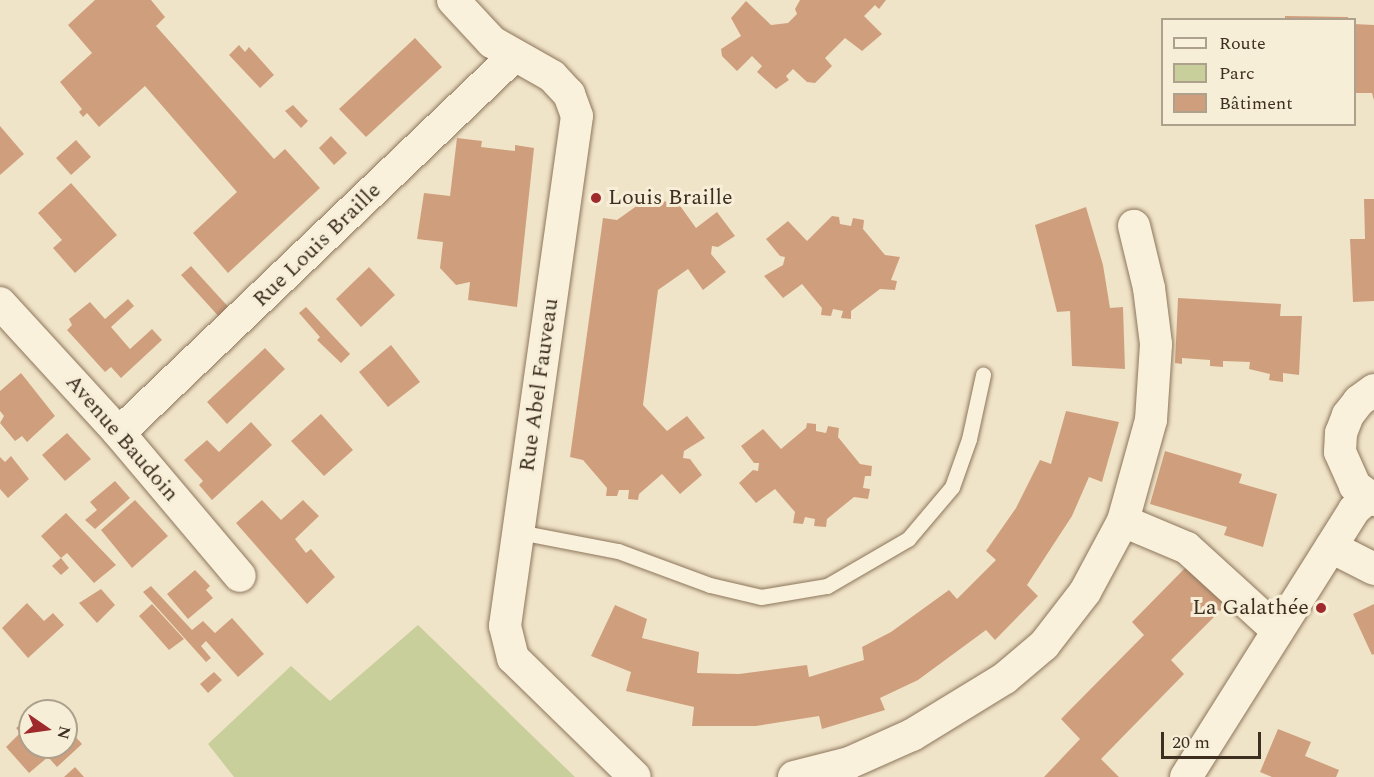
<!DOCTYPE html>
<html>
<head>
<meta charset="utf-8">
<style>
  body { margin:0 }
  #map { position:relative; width:1374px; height:777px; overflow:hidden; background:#f0e4c8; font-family:Spectral,serif }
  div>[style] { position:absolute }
  .green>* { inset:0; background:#c9cf9b }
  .building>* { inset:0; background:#cf9f7d }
  .roads { filter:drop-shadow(0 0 2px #8d765c) drop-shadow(0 0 2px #8d765c) }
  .service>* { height:15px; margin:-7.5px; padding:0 7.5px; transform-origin:7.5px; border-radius:7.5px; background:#faf1dc }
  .minor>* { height:32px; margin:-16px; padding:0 16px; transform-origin:16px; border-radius:16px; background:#faf1dc }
  .dots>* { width:16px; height:16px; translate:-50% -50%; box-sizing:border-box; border:3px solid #f7eed8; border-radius:50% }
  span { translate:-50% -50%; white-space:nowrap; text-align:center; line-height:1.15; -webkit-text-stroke:6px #f7eed8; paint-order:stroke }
  .poi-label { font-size:22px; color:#3d2e20 }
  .left { translate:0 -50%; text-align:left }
  .right { translate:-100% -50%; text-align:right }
  .street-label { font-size:22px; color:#3d2e20 }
  .legend { position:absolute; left:1161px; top:18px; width:195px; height:108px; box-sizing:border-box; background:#f7eed8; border:2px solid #ada18e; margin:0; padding:8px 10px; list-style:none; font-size:18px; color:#3d2e20 }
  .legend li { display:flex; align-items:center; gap:12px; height:30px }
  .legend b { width:30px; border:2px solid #ada18e }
  .north { position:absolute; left:18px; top:699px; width:60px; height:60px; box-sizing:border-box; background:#f7eed8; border:2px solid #ada18e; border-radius:50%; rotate:103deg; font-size:16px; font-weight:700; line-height:24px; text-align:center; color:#3d2e20 }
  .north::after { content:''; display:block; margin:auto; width:21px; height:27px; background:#9e2a2b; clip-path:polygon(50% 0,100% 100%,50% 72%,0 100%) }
  .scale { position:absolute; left:1161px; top:732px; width:100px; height:27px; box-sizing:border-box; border:3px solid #3d2e20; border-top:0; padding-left:8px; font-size:18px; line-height:21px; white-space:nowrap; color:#3d2e20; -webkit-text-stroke:4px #f7eed8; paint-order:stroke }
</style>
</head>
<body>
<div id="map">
  <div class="green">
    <i style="clip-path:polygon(418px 625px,575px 777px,234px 777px,208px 744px,291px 666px,330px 701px)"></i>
  </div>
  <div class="building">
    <i style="clip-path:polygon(95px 0,151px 0,165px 17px,156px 26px,274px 159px,285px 149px,320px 188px,228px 273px,193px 233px,237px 192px,145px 86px,99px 127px,87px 113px,83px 117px,79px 112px,82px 109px,60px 82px,92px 53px,68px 25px)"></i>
    <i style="clip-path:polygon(800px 0,886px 0,879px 9px,875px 5px,864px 16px,882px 34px,862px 51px,845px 38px,825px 58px,832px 66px,815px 83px,807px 82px,793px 69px,786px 76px,789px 80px,776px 89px,757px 72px,762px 66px,752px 56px,737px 71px,722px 56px,721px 49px,741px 36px,731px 18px,746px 1px,771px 25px,788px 23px,797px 14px,795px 9px)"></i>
    <i style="clip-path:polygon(1285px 16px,1348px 17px,1348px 20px,1285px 20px)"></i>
    <i style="clip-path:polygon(1354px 24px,1374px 25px,1374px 100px,1372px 93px,1354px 93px)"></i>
    <i style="clip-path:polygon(415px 38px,442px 67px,366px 137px,339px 109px)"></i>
    <i style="clip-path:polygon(239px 45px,245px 52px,249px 47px,274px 75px,260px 88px,229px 55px)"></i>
    <i style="clip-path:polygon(293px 105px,308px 121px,301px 128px,285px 111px)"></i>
    <i style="clip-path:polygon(0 126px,24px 154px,0 175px)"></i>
    <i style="clip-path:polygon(331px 136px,347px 153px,334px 165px,319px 148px)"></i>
    <i style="clip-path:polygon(457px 138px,482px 141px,481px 147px,515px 151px,515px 145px,534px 148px,517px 307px,468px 300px,470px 282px,456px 285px,440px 268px,443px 242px,417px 239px,424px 193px,450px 196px)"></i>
    <i style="clip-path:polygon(76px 140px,91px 157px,71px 175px,56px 158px)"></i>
    <i style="clip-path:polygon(71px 183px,117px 235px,75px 273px,53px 248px,62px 240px,38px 213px)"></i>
    <i style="clip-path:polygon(646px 192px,657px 193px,656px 200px,668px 202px,669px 194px,678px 196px,678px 203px,696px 228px,717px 212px,735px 236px,718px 247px,712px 246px,711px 254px,726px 272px,703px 290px,688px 269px,658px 290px,643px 405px,667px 431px,687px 416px,705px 438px,684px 451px,683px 458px,690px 459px,702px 475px,680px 494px,662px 474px,639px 494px,638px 500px,628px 499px,629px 490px,619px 490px,617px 496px,606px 496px,607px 488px,583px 460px,570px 457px,603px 218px,617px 220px,645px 200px)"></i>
    <i style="clip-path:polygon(1364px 199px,1374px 199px,1374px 301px,1353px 302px,1350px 239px,1365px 239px)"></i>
    <i style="clip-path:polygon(1086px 207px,1103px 265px,1110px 308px,1123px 307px,1125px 369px,1072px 366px,1070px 311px,1057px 312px,1035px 225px)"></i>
    <i style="clip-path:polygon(832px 216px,839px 217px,840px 224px,851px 226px,853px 218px,864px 220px,863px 229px,885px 255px,900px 257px,891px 280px,897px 281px,895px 290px,880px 289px,851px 311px,851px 319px,841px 318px,843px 311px,833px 309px,831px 316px,821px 315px,822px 308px,802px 284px,783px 298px,764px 276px,783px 265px,785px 257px,780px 256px,766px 239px,788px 221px,807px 241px)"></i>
    <i style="clip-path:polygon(191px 266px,232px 311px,222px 320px,181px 275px)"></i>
    <i style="clip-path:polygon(369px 267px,395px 295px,361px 327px,336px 299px)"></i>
    <i style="clip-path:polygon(1178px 298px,1281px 304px,1280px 316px,1302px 316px,1299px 375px,1283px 373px,1283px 382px,1275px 381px,1269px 380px,1270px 374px,1249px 369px,1250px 362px,1223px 361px,1223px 367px,1210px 366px,1210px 360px,1182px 358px,1182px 364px,1175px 363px)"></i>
    <i style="clip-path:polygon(128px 299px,134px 306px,111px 327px,130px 349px,152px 329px,162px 340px,121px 378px,111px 367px,105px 372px,67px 330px,72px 325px,69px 319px,90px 302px,105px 319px)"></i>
    <i style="clip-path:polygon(306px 307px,350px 354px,341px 363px,317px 340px,320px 337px,299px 313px)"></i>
    <i style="clip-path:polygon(391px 345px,420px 382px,388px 407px,359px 372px)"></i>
    <i style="clip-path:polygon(265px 348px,285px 369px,227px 424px,207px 402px)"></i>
    <i style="clip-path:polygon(21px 373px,55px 416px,27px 442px,22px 436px,15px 441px,0 423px,4px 416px,0 411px,0 391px)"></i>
    <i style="clip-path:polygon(1066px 411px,1119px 422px,1102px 482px,1089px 477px,1072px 516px,1027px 585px,1038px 596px,995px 640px,986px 630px,918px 680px,880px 698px,885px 710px,822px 729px,819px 716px,756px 726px,692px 726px,694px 707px,626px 691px,631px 672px,591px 656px,615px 605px,647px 619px,642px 638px,699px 652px,697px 673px,739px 674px,807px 665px,809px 677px,864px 660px,862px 647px,891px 632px,949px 590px,957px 599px,996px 560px,986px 551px,1016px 508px,1040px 460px,1051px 464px)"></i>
    <i style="clip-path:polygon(321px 414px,353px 450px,324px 476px,291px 441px)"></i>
    <i style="clip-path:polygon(251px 422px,272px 445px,212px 500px,199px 485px,203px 481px,184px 460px,207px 440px,219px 452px)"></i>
    <i style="clip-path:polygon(807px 423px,816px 424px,816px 431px,826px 433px,828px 426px,839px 428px,838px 437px,860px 464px,872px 466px,871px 476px,865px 476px,863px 488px,870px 489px,868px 499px,854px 497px,827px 519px,826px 527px,814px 526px,815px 519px,805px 517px,803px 524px,793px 523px,795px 512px,775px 489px,756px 503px,739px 483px,753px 470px,758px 471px,759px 463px,754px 463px,741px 446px,763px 429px,781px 449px,806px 428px)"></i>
    <i style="clip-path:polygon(67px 433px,91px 459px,65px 481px,42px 455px)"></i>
    <i style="clip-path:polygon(1165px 451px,1242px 474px,1239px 483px,1277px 494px,1263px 547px,1224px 535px,1227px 527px,1150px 504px)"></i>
    <i style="clip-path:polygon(11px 456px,29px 479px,8px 498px,0 489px,0 457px,5px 462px)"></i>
    <i style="clip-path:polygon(115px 481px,130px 498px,95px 529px,85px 520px,97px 510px,90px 502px)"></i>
    <i style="clip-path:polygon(135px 500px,168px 536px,132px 568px,101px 530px)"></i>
    <i style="clip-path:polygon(262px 500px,281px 520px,303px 500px,319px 516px,295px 539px,306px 553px,311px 549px,335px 577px,307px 604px,236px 523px)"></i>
    <i style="clip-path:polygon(66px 513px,116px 565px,94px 583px,67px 553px,61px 558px,41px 536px)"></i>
    <i style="clip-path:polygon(61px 558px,69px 568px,61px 575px,52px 566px)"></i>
    <i style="clip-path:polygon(1188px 565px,1227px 604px,1171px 660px,1184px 674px,1101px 759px,1119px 777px,1044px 777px,1080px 739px,1061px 719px,1144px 635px,1132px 622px)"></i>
    <i style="clip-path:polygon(195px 570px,210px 586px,206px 590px,213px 598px,188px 619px,167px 594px)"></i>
    <i style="clip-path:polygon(151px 586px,192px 630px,203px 621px,215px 633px,232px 618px,264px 654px,238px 677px,206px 641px,201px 646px,211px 658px,206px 662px,143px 592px)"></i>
    <i style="clip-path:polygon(101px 589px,115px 605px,97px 623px,79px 603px)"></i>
    <i style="clip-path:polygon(27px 603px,44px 621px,53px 613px,64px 625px,28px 658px,2px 628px)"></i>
    <i style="clip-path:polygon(152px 604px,184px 639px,169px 650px,139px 616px)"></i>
    <i style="clip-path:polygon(1374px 604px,1374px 654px,1372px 655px,1353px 614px)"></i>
    <i style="clip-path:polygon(214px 672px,222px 680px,208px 693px,200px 684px)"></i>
    <i style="clip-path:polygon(45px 702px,53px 711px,35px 711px)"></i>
    <i style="clip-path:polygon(30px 716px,30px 747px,66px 747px,66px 726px,82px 744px,57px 767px,48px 757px,29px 773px,6px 747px,20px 733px,16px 728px)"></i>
    <i style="clip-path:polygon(1278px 729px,1311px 742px,1305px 756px,1339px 770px,1336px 777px,1272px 777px,1260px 772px)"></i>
    <i style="clip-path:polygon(75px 767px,84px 777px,64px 777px)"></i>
  </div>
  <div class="roads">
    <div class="service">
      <i style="left:519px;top:532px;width:101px;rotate:10.9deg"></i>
      <i style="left:618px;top:551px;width:98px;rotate:20.3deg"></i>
      <i style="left:710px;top:585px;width:52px;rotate:13.2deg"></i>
      <i style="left:761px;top:597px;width:67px;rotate:-9.5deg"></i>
      <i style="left:827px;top:586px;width:94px;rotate:-30.1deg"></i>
      <i style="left:908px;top:539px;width:68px;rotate:-49.8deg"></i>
      <i style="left:952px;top:487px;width:51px;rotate:-70.5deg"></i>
      <i style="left:969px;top:439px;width:66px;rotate:-77.7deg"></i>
    </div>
    <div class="minor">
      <i style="left:453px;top:0;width:57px;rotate:47.1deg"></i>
      <i style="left:492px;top:42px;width:69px;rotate:29.5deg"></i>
      <i style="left:552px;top:76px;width:25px;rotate:47deg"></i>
      <i style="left:569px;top:94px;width:23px;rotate:70deg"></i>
      <i style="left:577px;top:116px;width:515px;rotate:98.04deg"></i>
      <i style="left:505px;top:626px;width:33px;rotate:76deg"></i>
      <i style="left:513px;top:658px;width:170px;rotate:44.3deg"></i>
      <i style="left:0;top:303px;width:176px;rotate:47.5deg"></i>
      <i style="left:119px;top:433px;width:187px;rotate:49.8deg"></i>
      <i style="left:1374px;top:390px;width:19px;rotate:144deg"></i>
      <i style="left:1359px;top:401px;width:18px;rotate:128deg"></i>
      <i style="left:1348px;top:415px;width:19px;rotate:111deg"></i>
      <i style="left:1341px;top:433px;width:19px;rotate:93deg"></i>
      <i style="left:1340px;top:452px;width:37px;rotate:66deg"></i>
      <i style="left:1355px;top:486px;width:24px;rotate:36deg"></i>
      <i style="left:119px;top:433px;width:545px;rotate:-43.66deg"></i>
      <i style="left:1123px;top:521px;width:69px;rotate:22.9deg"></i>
      <i style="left:1187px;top:548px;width:123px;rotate:42.4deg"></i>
      <i style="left:1331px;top:547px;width:48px;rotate:27.1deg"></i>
      <i style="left:794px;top:777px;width:57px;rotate:-14.3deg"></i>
      <i style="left:849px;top:763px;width:69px;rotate:-24deg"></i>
      <i style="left:912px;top:735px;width:109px;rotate:-31.5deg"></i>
      <i style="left:1005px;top:678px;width:51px;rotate:-40.2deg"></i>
      <i style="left:1044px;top:645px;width:67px;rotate:-52.3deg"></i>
      <i style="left:1085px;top:592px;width:81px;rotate:-61.8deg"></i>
      <i style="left:1123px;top:521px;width:105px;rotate:-74.5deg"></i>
      <i style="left:1151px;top:420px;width:76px;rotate:-86.2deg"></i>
      <i style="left:1156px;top:344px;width:56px;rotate:-97.1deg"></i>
      <i style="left:1149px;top:288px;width:64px;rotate:-103.6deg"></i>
      <i style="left:1186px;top:777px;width:315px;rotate:-57.8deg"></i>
      <i style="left:1354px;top:510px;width:18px;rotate:-41deg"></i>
    </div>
  </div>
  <div class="dots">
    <i style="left:596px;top:198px;background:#9e2a2b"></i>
    <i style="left:1321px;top:608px;background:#9e2a2b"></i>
  </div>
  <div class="poi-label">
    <span class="left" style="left:608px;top:198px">Louis Braille</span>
    <span class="right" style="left:1309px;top:608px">La Galathée</span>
  </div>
  <div class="street-label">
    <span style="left:317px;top:245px;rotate:-44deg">Rue Louis Braille</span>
    <span style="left:539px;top:385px;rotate:-82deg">Rue Abel Fauveau</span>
    <span style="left:122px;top:438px;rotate:49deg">Avenue Baudoin</span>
  </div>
  <ul class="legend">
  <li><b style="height:8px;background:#faf1dc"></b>Route</li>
  <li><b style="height:16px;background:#c9cf9b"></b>Parc</li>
  <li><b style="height:16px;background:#cf9f7d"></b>Bâtiment</li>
  </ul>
  <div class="north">N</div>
  <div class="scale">20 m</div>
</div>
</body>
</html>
